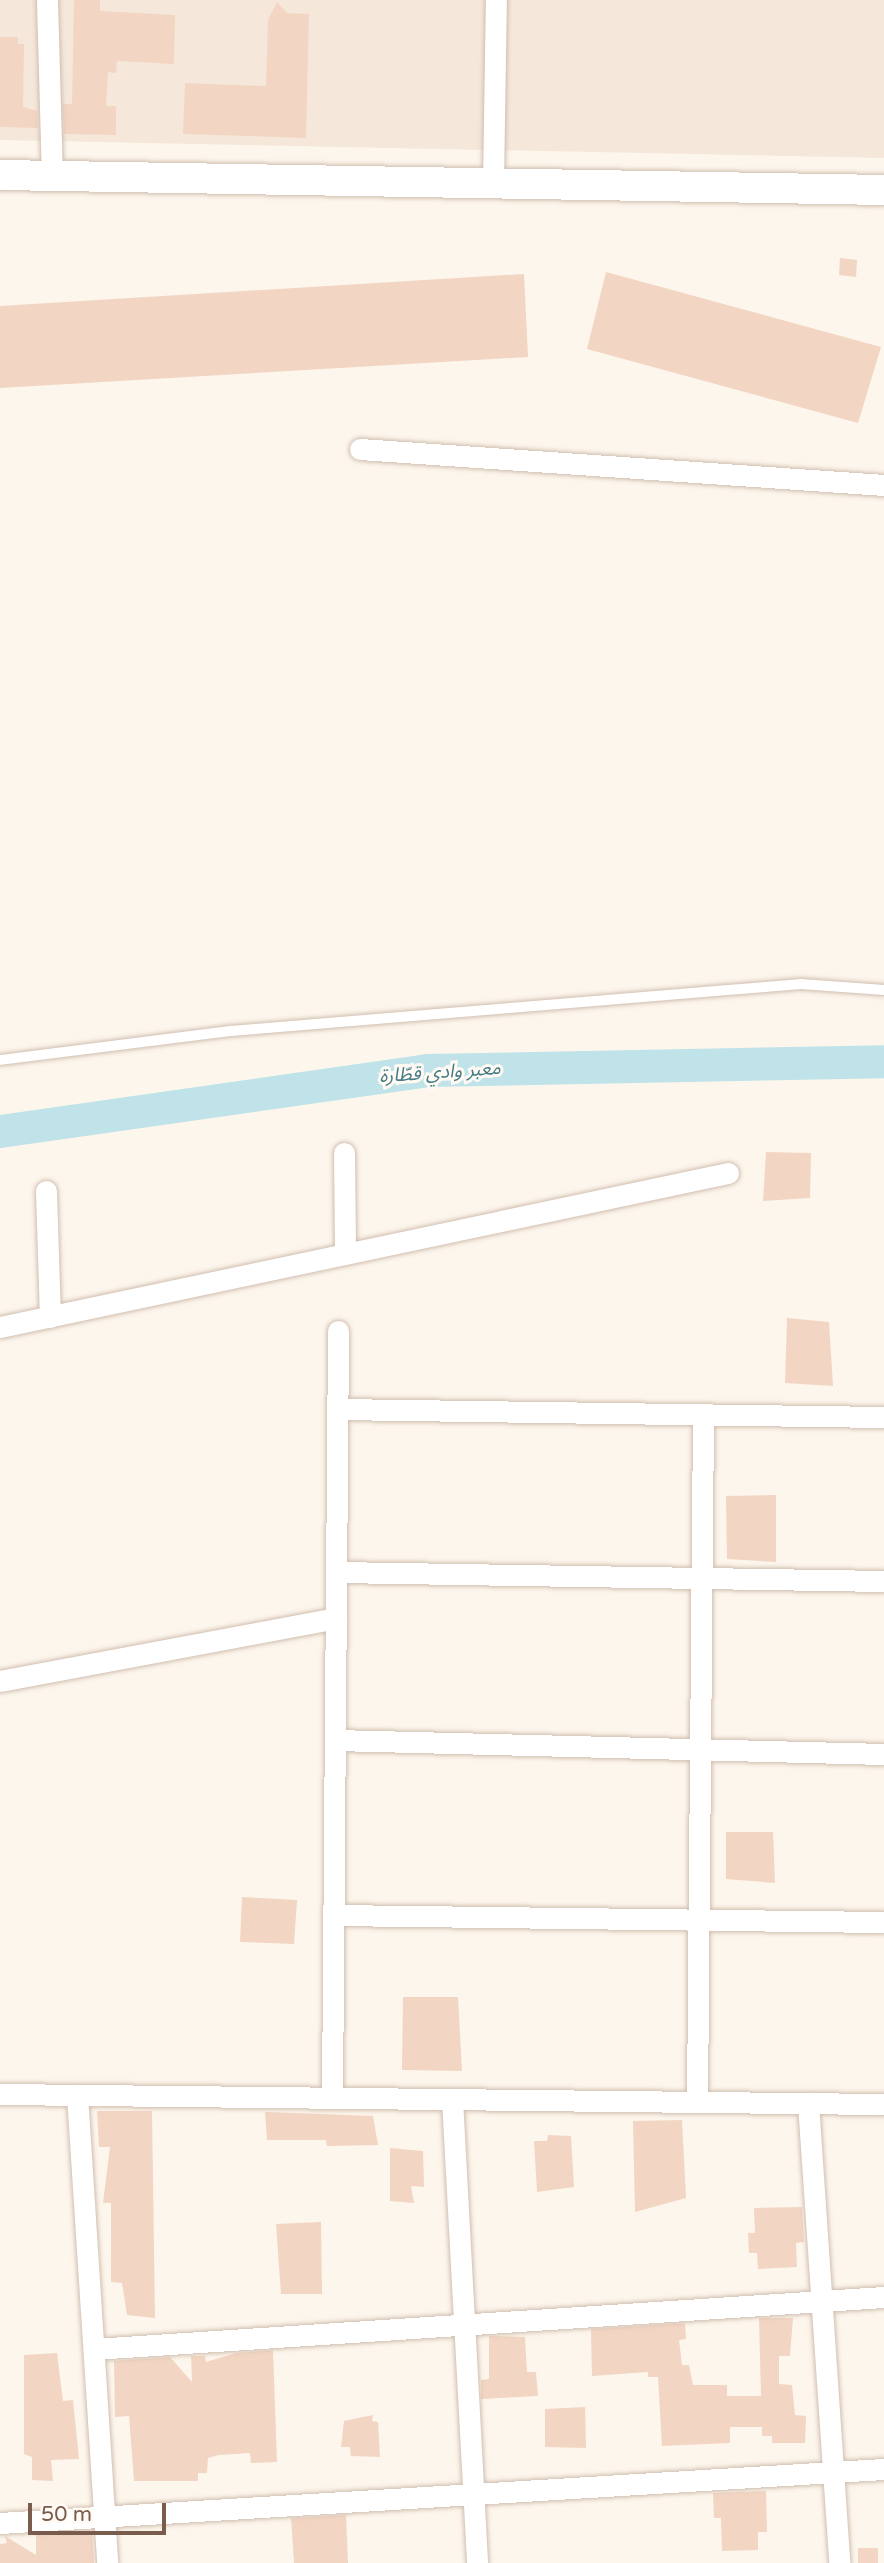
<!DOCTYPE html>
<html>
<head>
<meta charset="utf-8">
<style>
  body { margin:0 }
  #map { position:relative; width:884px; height:2563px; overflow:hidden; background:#fdf6ec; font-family:"Varela Round","Noto Sans Arabic",sans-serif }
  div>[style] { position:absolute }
  .residential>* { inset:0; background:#f5e8da }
  .river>* { height:33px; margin:-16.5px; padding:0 16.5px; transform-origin:16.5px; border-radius:16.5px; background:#bfe3e8 }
  .building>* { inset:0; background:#f3d5c3 }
  .roads { filter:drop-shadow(0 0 2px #d1beb0) drop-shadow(0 0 2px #d1beb0) }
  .lane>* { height:10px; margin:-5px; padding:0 5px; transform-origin:5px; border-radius:5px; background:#fff }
  .street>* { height:21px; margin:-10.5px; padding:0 10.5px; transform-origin:10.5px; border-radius:10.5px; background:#fff }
  .secondary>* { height:30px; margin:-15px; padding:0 15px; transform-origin:15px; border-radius:15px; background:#fff }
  span { translate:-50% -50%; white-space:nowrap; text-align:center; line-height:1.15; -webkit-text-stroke:6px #fffaf3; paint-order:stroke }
  .water-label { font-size:19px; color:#437c86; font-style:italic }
  .scale { position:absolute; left:28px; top:2503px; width:138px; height:32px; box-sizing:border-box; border:4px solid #7a5c4d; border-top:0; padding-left:9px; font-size:21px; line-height:24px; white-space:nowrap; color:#7a5c4d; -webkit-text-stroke:5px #fffaf3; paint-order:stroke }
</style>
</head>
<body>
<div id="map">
  <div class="residential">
    <i style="clip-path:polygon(0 0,884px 0,884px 158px,0 140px)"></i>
  </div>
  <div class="river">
    <i style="left:0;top:1131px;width:430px;rotate:-8.1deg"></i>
    <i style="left:426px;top:1070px;width:458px;rotate:-1.1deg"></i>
  </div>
  <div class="building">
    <i style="clip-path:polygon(74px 0,100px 0,100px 11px,175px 15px,174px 64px,117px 61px,116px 73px,108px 72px,106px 106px,116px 106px,116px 135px,64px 134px,63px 104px,72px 104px)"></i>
    <i style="clip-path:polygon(277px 2px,287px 13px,309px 14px,306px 138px,183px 134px,185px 83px,266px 86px,268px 20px)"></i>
    <i style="clip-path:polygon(0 37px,18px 37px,18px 44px,24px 44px,23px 107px,37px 111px,38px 128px,0 127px)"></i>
    <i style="clip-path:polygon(840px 258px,857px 260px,856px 277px,839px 275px)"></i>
    <i style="clip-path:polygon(606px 272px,881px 347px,858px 423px,587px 349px)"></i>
    <i style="clip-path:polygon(524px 274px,528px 357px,0 388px,0 306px)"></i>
    <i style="clip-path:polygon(766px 1152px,811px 1153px,810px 1198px,763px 1201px)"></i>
    <i style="clip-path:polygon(787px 1318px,829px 1322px,833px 1386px,785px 1383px)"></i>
    <i style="clip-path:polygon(776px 1495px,776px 1562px,727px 1559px,726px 1496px)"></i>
    <i style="clip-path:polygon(726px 1832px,773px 1832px,775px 1883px,726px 1879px)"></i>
    <i style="clip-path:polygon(242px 1897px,297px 1900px,294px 1944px,240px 1942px)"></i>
    <i style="clip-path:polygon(403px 1997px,458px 1997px,462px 2071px,402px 2070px)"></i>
    <i style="clip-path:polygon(97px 2111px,152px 2111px,155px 2318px,127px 2315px,122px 2283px,111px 2282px,111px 2203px,103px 2203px,110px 2147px,99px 2147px)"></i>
    <i style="clip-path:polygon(265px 2112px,373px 2116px,378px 2145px,327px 2146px,326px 2140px,267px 2140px)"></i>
    <i style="clip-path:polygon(682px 2120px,686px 2198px,635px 2212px,633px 2121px)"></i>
    <i style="clip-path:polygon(548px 2135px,571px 2136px,574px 2187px,537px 2192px,534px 2141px,547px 2141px)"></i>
    <i style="clip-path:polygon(390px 2148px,423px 2151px,424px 2187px,411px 2186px,414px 2203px,390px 2201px)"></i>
    <i style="clip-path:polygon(802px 2207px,804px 2242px,796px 2243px,797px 2267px,758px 2269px,757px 2253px,749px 2253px,748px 2233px,755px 2233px,754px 2208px)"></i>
    <i style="clip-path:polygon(321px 2222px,322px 2294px,281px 2294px,276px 2224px)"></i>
    <i style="clip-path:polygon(759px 2318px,793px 2318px,790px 2356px,779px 2356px,779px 2384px,792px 2385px,795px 2415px,806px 2416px,805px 2443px,772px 2443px,772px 2436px,762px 2436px,762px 2427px,730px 2427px,730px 2443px,662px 2446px,658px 2377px,648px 2377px,648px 2372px,592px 2376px,591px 2329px,685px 2323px,686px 2339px,679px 2340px,682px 2365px,689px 2365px,693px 2385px,727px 2385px,727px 2396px,761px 2396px)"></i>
    <i style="clip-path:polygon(489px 2336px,525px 2337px,527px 2372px,536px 2372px,538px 2396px,481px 2399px,481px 2380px,489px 2379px)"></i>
    <i style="clip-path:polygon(273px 2350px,277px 2462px,251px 2463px,250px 2453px,219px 2455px,208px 2458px,207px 2473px,198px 2473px,198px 2481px,134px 2481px,129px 2416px,115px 2417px,114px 2361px,170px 2357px,192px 2382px,191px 2356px,205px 2356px,206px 2362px,236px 2353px)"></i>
    <i style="clip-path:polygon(57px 2353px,63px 2401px,73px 2400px,79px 2459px,51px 2460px,53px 2481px,32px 2480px,32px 2457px,24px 2454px,24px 2355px)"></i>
    <i style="clip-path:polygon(585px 2407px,586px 2448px,545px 2447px,545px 2409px)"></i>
    <i style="clip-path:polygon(373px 2415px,372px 2421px,378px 2422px,380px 2457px,351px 2456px,350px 2447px,341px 2447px,344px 2421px)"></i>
    <i style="clip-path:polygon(766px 2491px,767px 2532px,758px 2532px,758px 2550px,722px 2551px,721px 2518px,714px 2518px,713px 2493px)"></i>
    <i style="clip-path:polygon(346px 2515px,348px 2563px,294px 2563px,291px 2518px)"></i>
    <i style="clip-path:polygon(92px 2531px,94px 2563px,0 2563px,0 2544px,7px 2543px,5px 2536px,36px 2555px,36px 2534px)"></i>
    <i style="clip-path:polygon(858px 2548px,878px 2548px,878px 2563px,858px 2563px)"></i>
  </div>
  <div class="roads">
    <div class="lane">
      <i style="left:0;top:1060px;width:233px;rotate:-7.2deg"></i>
      <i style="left:231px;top:1031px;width:572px;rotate:-4.71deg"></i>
      <i style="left:801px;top:984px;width:83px;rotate:4.1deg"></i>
    </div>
    <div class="street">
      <i style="left:47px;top:0;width:176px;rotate:88.4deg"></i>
      <i style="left:493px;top:183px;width:183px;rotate:-89.1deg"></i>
      <i style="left:360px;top:449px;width:525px;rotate:3.93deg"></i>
      <i style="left:344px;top:1153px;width:101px;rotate:89.4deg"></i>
      <i style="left:46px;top:1191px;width:126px;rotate:88.2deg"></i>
      <i style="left:0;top:1327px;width:744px;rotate:-11.94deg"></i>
      <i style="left:337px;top:1409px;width:547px;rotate:0.84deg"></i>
      <i style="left:336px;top:1572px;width:548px;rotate:0.94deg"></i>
      <i style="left:0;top:1681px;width:342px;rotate:-10.6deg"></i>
      <i style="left:335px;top:1740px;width:549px;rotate:1.46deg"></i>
      <i style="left:333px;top:1915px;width:551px;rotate:0.73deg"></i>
      <i style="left:0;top:2094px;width:884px;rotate:0.65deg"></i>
      <i style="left:77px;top:2095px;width:469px;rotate:86.3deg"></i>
      <i style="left:332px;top:2098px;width:767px;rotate:-89.55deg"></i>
      <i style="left:452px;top:2099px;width:465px;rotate:86.9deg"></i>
      <i style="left:697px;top:2102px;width:688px;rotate:-89.5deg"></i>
      <i style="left:808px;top:2103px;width:461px;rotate:86.1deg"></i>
      <i style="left:94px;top:2349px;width:792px;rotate:-3.77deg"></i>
      <i style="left:0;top:2523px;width:886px;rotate:-3.5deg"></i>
    </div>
    <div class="secondary">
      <i style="left:0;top:175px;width:884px;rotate:0.97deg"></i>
    </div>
  </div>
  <div class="water-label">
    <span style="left:440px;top:1073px;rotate:-4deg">معبر وادي قطّارة</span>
  </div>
  <div class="scale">50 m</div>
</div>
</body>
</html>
